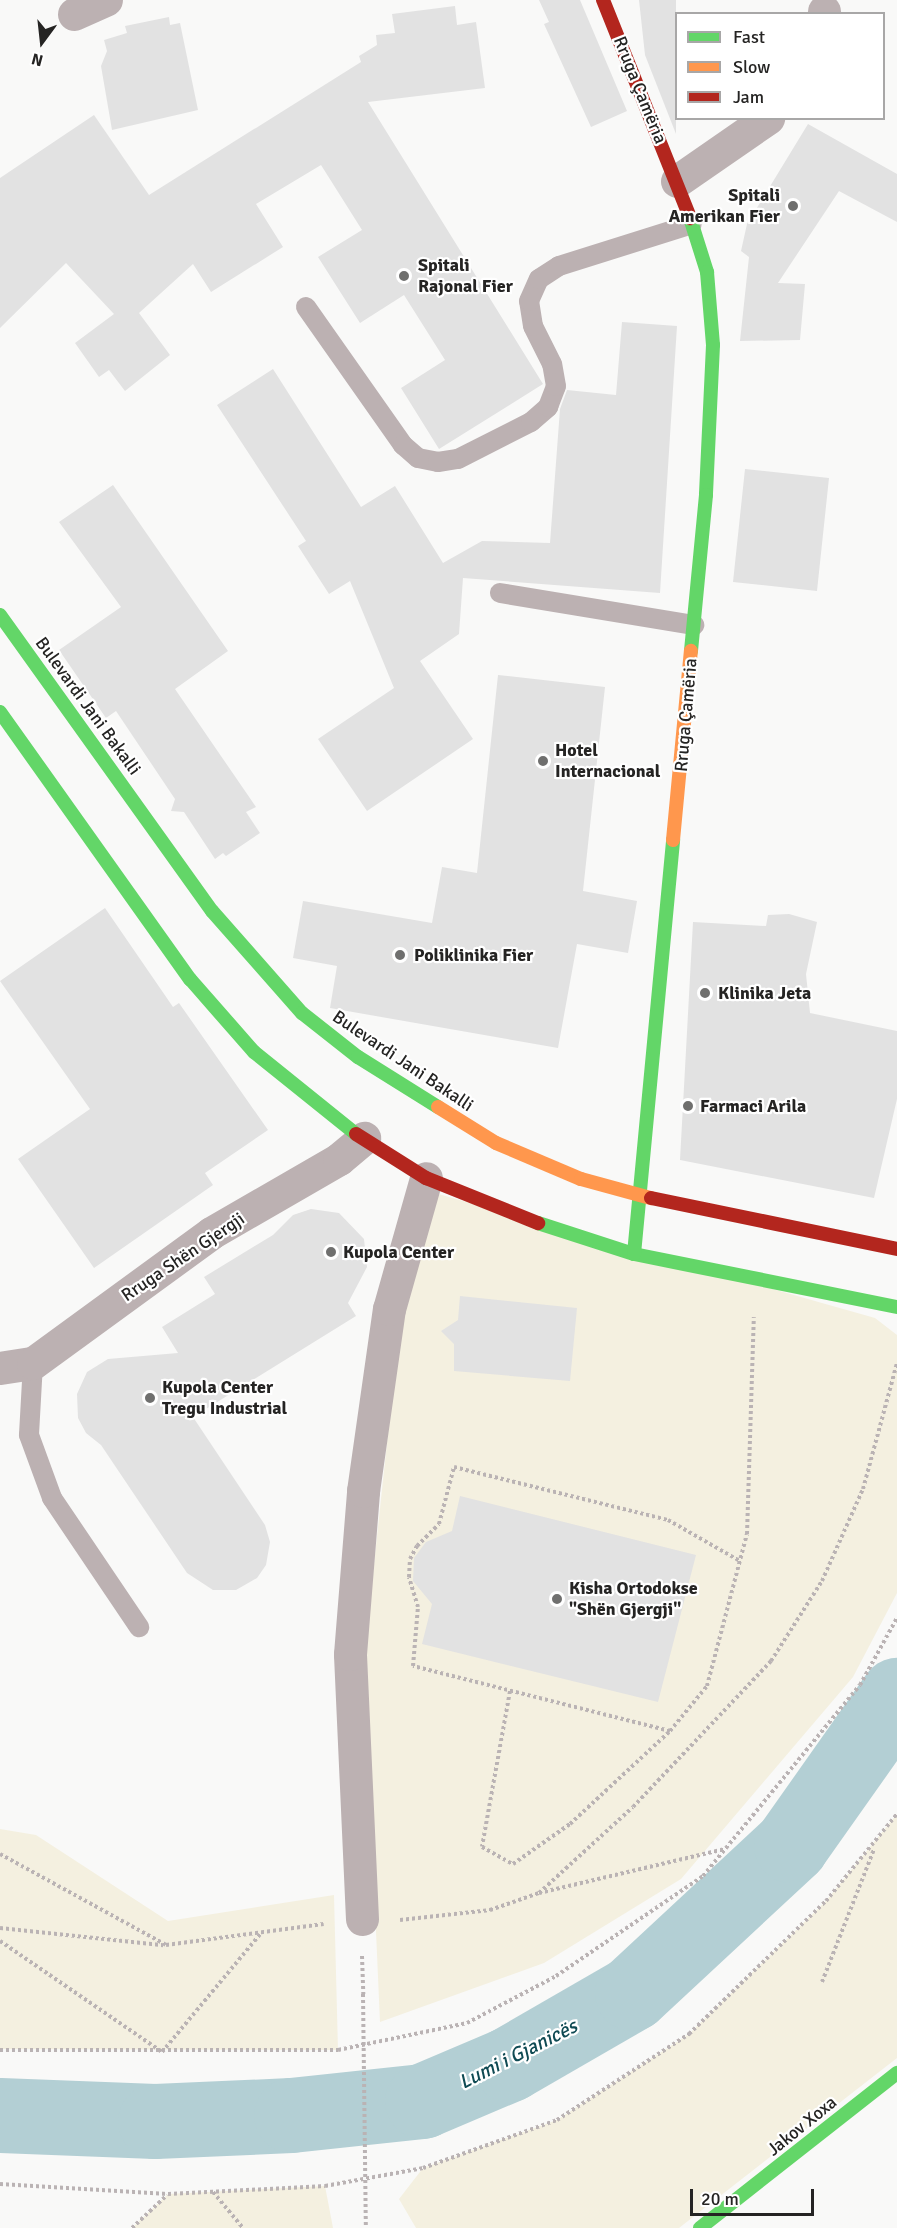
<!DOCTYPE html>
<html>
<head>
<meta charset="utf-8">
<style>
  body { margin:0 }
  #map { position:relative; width:897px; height:2228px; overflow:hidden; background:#f9f9f8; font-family:Signika,sans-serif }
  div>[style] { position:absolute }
  .green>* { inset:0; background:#f4f0e0 }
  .river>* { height:75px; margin:-37.5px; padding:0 37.5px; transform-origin:37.5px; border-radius:37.5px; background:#b3cfd4 }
  .building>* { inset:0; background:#e2e2e2 }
  .path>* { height:4px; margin-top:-2px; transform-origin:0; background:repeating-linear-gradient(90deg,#bab3b4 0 3px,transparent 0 6px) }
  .lane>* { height:20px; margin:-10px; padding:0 10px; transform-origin:10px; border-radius:10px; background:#bcb1b2 }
  .street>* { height:33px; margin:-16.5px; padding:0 16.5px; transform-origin:16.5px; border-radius:16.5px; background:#bcb1b2 }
  .fast>* { height:14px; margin:-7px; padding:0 7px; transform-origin:7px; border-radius:7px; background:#63d668 }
  .slow>* { height:14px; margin:-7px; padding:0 7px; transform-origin:7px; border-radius:7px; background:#ff974d }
  .jam>* { height:14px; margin:-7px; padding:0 7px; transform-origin:7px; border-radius:7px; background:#b3261e }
  .path-bridge>* { height:4px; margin-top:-2px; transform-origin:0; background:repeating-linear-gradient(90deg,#bab3b4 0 3px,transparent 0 6px) }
  .dots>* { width:16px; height:16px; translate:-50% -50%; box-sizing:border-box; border:3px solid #fff; border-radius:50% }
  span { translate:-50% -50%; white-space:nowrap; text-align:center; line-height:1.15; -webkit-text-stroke:4.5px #fff; paint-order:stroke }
  .street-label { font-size:18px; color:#252423 }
  .poi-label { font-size:18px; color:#252423; font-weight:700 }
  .right { translate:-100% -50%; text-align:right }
  .left { translate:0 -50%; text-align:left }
  .water-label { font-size:20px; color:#0f4a53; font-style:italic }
  .legend { position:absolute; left:675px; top:12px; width:210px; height:108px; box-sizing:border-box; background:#fff; border:2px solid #a8a7a7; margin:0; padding:8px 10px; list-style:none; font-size:18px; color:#252423 }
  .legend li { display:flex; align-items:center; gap:12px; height:30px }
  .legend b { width:30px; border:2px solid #a8a7a7 }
  .north { position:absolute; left:12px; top:12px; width:60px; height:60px; -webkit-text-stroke:4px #fff; paint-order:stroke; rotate:195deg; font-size:16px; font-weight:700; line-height:24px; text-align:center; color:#252423 }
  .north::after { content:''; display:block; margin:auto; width:21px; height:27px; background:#252423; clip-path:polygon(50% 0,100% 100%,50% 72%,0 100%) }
  .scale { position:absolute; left:690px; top:2189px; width:124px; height:27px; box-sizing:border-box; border:3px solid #252423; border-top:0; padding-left:8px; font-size:18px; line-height:21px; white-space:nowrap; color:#252423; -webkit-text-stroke:4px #fff; paint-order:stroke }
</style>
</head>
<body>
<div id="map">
  <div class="green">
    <i style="clip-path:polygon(435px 1193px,875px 1318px,897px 1335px,897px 1593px,853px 1677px,681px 1879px,544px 1963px,380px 2022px,364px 1658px,401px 1312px)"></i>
    <i style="clip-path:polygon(897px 1814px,897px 2058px,679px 2228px,416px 2228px,399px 2199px,423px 2168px,557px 2120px,689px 2034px,826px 1901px)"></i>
    <i style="clip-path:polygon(0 1829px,36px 1835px,168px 1921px,334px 1895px,338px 2050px,0 2049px)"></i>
    <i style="clip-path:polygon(325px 2186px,333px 2228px,132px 2228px,168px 2194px)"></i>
  </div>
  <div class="river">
    <i style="left:0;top:2115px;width:155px;rotate:2.2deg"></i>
    <i style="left:155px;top:2121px;width:136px;rotate:-2.5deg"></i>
    <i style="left:291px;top:2115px;width:132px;rotate:-6.1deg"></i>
    <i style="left:422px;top:2101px;width:95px;rotate:-23deg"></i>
    <i style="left:509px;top:2064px;width:142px;rotate:-30deg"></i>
    <i style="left:632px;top:1993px;width:217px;rotate:-42.9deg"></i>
    <i style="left:791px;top:1845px;width:184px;rotate:-54.8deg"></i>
  </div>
  <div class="building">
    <i style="clip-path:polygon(539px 0,580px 0,627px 111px,591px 127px,544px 24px,549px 22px)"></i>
    <i style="clip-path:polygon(639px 0,676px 0,676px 134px,645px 55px)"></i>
    <i style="clip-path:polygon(455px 6px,457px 25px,476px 22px,485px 88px,368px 102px,543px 384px,439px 449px,401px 388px,445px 360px,404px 295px,360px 323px,318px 257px,362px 230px,321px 165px,256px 204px,283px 247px,211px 292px,193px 264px,139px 313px,170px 355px,125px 391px,109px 370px,99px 377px,75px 343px,114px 314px,66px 263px,0 328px,0 178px,94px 115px,149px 195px,361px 62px,359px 56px,377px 45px,376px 35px,395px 33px,392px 14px)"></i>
    <i style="clip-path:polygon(169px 17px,170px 25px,180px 23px,198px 110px,112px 130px,101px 66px,107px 51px,104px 40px,127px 33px,125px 26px)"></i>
    <i style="clip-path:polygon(808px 124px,897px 174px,897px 222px,839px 191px,778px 283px,805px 284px,800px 340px,740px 341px,749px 257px,741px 251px,747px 224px)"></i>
    <i style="clip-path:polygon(622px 322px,677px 326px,660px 593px,463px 578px,459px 634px,420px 661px,473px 739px,367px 811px,318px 739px,394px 688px,350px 581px,329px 594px,298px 546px,306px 541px,217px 405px,273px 369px,361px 507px,395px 486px,443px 563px,482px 541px,550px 543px,560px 409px,567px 390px,616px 395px)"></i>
    <i style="clip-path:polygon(745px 469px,829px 478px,817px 591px,733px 582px)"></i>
    <i style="clip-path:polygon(113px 485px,228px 651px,175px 689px,256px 807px,246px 812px,260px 833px,226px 856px,223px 853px,215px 859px,184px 812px,171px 811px,175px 799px,116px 711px,106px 718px,59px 650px,121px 607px,59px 522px)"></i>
    <i style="clip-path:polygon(498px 675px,605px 687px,583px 891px,637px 901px,628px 953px,577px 944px,558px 1048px,330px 1008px,337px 966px,293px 958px,303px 901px,432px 923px,442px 867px,477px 873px)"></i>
    <i style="clip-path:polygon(105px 908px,173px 1007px,179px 1003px,268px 1130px,205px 1173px,213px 1185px,94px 1268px,18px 1159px,90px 1109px,0 981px)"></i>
    <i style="clip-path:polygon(789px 914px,817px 922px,806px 974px,810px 1013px,897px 1031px,897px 1099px,874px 1198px,680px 1160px,693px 922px,766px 926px,768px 915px)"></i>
    <i style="clip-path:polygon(311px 1209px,339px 1213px,364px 1239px,367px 1267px,348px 1303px,356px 1316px,193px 1417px,265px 1525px,270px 1542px,266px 1565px,257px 1578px,236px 1590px,213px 1590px,187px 1573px,101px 1445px,86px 1433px,78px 1418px,77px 1394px,87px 1372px,108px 1359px,178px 1353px,162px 1327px,215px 1294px,204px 1277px,273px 1235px,293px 1215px)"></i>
    <i style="clip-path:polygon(460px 1296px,577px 1308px,570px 1381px,454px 1371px,454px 1344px,441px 1331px,458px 1320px)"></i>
    <i style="clip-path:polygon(460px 1496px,696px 1555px,658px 1702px,422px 1644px,432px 1604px,413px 1581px,414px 1558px,426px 1542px,452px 1531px)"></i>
  </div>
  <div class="path">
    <i style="left:510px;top:1691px;width:158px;rotate:100.2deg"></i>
    <i style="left:482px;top:1847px;width:35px;rotate:29deg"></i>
    <i style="left:513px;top:1864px;width:70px;rotate:-35.1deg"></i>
    <i style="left:570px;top:1824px;width:137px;rotate:-42.9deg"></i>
    <i style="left:670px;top:1731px;width:58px;rotate:-50.6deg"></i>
    <i style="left:707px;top:1686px;width:157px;rotate:-75.3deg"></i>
    <i style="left:747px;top:1534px;width:217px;rotate:-88.2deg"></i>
    <i style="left:670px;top:1731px;width:265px;rotate:-165.8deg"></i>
    <i style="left:413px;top:1666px;width:59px;rotate:-85.2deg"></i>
    <i style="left:418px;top:1607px;width:31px;rotate:-107deg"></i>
    <i style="left:409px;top:1577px;width:18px;rotate:-87deg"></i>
    <i style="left:410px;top:1559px;width:15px;rotate:-62deg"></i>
    <i style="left:417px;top:1546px;width:31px;rotate:-45deg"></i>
    <i style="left:439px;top:1524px;width:59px;rotate:-75.3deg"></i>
    <i style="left:454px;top:1467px;width:220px;rotate:13.9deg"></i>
    <i style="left:668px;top:1520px;width:83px;rotate:29.7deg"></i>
    <i style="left:0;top:1854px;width:189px;rotate:28.7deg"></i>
    <i style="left:166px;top:1945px;width:159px;rotate:-7.6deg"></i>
    <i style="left:539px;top:1893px;width:191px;rotate:-13.3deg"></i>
    <i style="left:400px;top:1920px;width:91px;rotate:-6.3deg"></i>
    <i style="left:490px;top:1910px;width:52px;rotate:-19.1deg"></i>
    <i style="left:539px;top:1893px;width:127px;rotate:-42.5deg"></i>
    <i style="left:633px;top:1807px;width:201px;rotate:-46.6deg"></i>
    <i style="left:771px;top:1661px;width:95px;rotate:-57.5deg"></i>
    <i style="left:822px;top:1581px;width:101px;rotate:-66deg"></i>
    <i style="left:863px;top:1489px;width:131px;rotate:-74.9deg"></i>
    <i style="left:0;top:1928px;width:164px;rotate:6deg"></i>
    <i style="left:0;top:1941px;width:196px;rotate:34.4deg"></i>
    <i style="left:162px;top:2052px;width:155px;rotate:-50.2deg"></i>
    <i style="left:362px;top:1956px;width:38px;rotate:88deg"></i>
    <i style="left:822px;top:1982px;width:143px;rotate:-68.6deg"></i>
    <i style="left:0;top:2050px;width:338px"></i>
    <i style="left:338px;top:2050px;width:132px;rotate:-11.8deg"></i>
    <i style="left:467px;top:2023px;width:101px;rotate:-27.8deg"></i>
    <i style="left:556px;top:1976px;width:178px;rotate:-34.2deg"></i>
    <i style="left:703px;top:1876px;width:247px;rotate:-50.6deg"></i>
    <i style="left:860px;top:1685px;width:77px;rotate:-61.1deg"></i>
    <i style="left:0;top:2184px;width:168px;rotate:3.4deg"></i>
    <i style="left:168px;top:2194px;width:157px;rotate:-2.9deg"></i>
    <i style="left:325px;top:2186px;width:100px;rotate:-10.4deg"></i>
    <i style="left:423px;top:2168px;width:142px;rotate:-19.7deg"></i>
    <i style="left:557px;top:2120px;width:158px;rotate:-33.1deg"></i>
    <i style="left:689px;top:2034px;width:191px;rotate:-44.2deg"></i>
    <i style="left:826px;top:1901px;width:112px;rotate:-50.8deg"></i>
    <i style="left:213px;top:2192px;width:47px;rotate:50.2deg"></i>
    <i style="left:132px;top:2228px;width:48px;rotate:-43.3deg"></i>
  </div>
  <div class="lane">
    <i style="left:306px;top:307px;width:169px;rotate:54.9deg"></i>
    <i style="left:403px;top:445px;width:20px;rotate:41deg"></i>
    <i style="left:418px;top:458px;width:20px;rotate:11deg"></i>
    <i style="left:438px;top:462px;width:20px;rotate:-9deg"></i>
    <i style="left:458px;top:459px;width:82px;rotate:-26.9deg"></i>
    <i style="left:531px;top:422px;width:23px;rotate:-41deg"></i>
    <i style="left:548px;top:407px;width:22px;rotate:-69deg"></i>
    <i style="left:556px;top:386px;width:22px;rotate:-100deg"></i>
    <i style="left:552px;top:364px;width:42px;rotate:-116.6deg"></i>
    <i style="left:533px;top:326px;width:25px;rotate:-99deg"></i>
    <i style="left:529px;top:301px;width:24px;rotate:-66deg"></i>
    <i style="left:539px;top:279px;width:24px;rotate:-33deg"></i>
    <i style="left:559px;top:266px;width:139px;rotate:-17.5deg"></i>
    <i style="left:500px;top:593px;width:197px;rotate:9.4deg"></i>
    <i style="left:33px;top:1363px;width:72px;rotate:93.2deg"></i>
    <i style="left:29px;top:1435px;width:67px;rotate:69.9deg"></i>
    <i style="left:52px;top:1498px;width:156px;rotate:56deg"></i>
  </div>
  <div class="street">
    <i style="left:74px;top:14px;width:35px;rotate:-24deg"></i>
    <i style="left:824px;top:14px;width:3px;rotate:-90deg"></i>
    <i style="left:677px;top:181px;width:111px;rotate:-34.7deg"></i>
    <i style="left:0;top:1368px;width:33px;rotate:-9deg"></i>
    <i style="left:33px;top:1363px;width:220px;rotate:-36.1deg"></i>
    <i style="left:211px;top:1233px;width:148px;rotate:-30deg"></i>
    <i style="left:339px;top:1159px;width:33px;rotate:-40deg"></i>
    <i style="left:362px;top:1919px;width:265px;rotate:-92.6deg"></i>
    <i style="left:350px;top:1654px;width:164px;rotate:-85.4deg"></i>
    <i style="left:363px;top:1491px;width:184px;rotate:-81.9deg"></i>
    <i style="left:389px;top:1309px;width:136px;rotate:-74.2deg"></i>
  </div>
  <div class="fast">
    <i style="left:690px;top:218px;width:57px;rotate:72.5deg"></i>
    <i style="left:707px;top:272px;width:73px;rotate:85.3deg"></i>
    <i style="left:713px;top:345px;width:150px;rotate:92.7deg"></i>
    <i style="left:706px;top:495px;width:157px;rotate:95.5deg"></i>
    <i style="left:0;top:615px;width:364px;rotate:54.4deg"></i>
    <i style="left:212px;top:911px;width:136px;rotate:48.6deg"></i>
    <i style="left:302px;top:1013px;width:71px;rotate:38.2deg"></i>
    <i style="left:358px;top:1057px;width:94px;rotate:32deg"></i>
    <i style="left:0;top:712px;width:328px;rotate:54.6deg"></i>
    <i style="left:190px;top:979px;width:97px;rotate:48.8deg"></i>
    <i style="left:254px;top:1052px;width:131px;rotate:38.8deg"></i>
    <i style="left:538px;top:1223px;width:101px;rotate:17.9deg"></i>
    <i style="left:634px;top:1254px;width:268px;rotate:11.4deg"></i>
    <i style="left:634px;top:1254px;width:416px;rotate:-84.6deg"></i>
    <i style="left:700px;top:2228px;width:251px;rotate:-38.2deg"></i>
  </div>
  <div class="slow">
    <i style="left:673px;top:840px;width:190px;rotate:-84.6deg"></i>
    <i style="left:438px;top:1107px;width:68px;rotate:31.8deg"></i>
    <i style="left:496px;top:1143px;width:92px;rotate:23deg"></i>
    <i style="left:581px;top:1179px;width:73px;rotate:15.2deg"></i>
  </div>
  <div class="jam">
    <i style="left:603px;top:0;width:235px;rotate:68.2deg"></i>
    <i style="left:356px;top:1134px;width:83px;rotate:32.2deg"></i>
    <i style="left:426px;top:1178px;width:121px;rotate:21.9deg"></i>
    <i style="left:651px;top:1198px;width:251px;rotate:11.7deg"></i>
  </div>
  <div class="path-bridge">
    <i style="left:363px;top:1994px;width:234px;rotate:89.3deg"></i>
  </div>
  <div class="dots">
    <i style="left:793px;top:206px;background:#6f6f6e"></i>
    <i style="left:404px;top:276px;background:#6f6f6e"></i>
    <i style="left:543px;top:761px;background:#6f6f6e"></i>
    <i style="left:400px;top:955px;background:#6f6f6e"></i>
    <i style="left:705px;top:993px;background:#6f6f6e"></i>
    <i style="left:688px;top:1106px;background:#6f6f6e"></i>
    <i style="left:331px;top:1252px;background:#6f6f6e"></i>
    <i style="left:150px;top:1398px;background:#6f6f6e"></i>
    <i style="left:557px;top:1599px;background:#6f6f6e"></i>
  </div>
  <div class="street-label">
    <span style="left:640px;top:90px;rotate:68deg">Rruga Çamëria</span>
    <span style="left:88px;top:706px;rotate:54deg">Bulevardi Jani Bakalli</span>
    <span style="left:686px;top:715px;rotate:-85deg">Rruga Çamëria</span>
    <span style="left:403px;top:1061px;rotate:34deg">Bulevardi Jani Bakalli</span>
    <span style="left:183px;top:1257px;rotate:-34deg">Rruga Shën Gjergji</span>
    <span style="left:802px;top:2126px;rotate:-39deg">Jakov Xoxa</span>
  </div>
  <div class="poi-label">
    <span class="right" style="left:780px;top:206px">Spitali<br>Amerikan Fier</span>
    <span class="left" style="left:418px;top:276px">Spitali<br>Rajonal Fier</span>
    <span class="left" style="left:555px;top:761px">Hotel<br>Internacional</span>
    <span class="left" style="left:414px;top:955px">Poliklinika Fier</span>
    <span class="left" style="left:718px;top:993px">Klinika Jeta</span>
    <span class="left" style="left:700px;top:1106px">Farmaci Arila</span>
    <span class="left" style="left:343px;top:1252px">Kupola Center</span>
    <span class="left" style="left:162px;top:1398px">Kupola Center<br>Tregu Industrial</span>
    <span class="left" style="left:569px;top:1599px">Kisha Ortodokse<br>"Shën Gjergji"</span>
  </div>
  <div class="water-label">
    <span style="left:518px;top:2054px;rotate:-27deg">Lumi i Gjanicës</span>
  </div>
  <ul class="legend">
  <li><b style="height:8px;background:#63d668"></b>Fast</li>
  <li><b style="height:8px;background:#ff974d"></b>Slow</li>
  <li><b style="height:8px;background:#b3261e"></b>Jam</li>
  </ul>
  <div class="north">N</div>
  <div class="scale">20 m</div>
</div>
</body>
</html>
